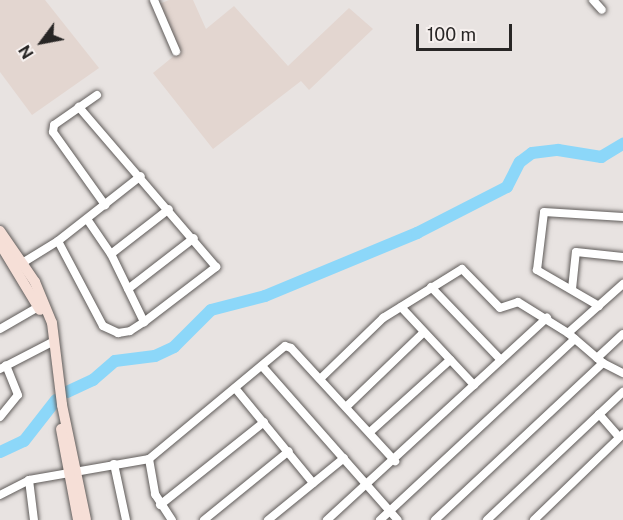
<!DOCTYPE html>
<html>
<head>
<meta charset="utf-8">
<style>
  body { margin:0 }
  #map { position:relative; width:623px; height:520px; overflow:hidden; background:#e8e3e1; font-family:"Public Sans",sans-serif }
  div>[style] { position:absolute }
  .built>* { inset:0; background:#e3d6d0 }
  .river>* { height:12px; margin:-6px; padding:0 6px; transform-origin:6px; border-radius:6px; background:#8cd7f9 }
  .roads { filter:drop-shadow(0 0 2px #5f5b59) drop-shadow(0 0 2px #5f5b59) }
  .street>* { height:8px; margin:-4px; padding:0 4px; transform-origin:4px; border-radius:4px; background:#fff }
  .secondary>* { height:10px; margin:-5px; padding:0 5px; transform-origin:5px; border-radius:5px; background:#f6dfd7 }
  span { translate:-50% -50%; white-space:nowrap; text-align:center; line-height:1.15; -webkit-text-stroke:4.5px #f6f0ee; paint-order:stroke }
  .north { position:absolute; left:12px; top:12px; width:60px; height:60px; -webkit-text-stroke:4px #f6f0ee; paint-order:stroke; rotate:238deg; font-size:16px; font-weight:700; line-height:24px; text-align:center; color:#282625 }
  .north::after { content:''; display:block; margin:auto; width:21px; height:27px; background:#282625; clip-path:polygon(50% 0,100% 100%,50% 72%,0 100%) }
  .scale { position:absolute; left:416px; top:24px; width:96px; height:27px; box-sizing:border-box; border:3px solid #282625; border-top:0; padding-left:8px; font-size:18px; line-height:21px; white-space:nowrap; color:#282625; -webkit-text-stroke:4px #f6f0ee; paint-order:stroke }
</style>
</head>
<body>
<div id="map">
  <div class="built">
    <i style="clip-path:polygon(0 0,45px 0,99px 68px,32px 115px,0 72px)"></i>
    <i style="clip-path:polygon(169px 0,193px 0,206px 29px,234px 6px,288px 66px,349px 8px,373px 29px,309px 90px,301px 81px,213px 149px,153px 73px,180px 51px,159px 4px)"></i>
  </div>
  <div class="river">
    <i style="left:67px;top:392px;width:29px;rotate:-25deg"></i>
    <i style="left:93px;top:380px;width:29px;rotate:-41deg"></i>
    <i style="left:115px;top:361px;width:40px;rotate:-7.1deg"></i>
    <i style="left:155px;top:356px;width:21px;rotate:-25deg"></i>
    <i style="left:174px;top:347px;width:52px;rotate:-45deg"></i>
    <i style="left:211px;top:310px;width:56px;rotate:-14.5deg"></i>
    <i style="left:265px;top:296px;width:165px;rotate:-22.5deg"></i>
    <i style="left:417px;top:233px;width:101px;rotate:-27.1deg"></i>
    <i style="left:507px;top:187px;width:28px;rotate:-63deg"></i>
    <i style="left:520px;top:162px;width:15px;rotate:-37deg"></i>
    <i style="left:532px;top:153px;width:26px;rotate:-7deg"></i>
    <i style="left:558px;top:150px;width:44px;rotate:9.2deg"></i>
    <i style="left:601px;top:157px;width:26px;rotate:-31deg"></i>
    <i style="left:0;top:452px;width:26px;rotate:-25deg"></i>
    <i style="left:24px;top:441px;width:52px;rotate:-52deg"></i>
  </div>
  <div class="roads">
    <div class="street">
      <i style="left:154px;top:0;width:56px;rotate:66.7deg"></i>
      <i style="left:593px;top:0;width:13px;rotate:48deg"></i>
      <i style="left:97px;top:95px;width:52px;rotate:145.1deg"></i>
      <i style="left:54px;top:125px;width:7px;rotate:98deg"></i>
      <i style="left:53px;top:132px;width:90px;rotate:54.5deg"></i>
      <i style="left:87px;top:219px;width:42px;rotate:55.6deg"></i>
      <i style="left:111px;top:254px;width:76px;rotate:64.1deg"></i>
      <i style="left:58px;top:241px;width:96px;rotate:62.1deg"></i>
      <i style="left:103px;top:326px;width:17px;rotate:25deg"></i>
      <i style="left:118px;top:333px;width:12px;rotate:-9deg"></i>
      <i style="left:130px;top:331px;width:17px;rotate:-33deg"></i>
      <i style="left:144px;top:322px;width:91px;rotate:-37.4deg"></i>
      <i style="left:216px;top:267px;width:211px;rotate:-130.6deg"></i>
      <i style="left:111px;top:254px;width:73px;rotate:-37.8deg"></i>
      <i style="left:19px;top:265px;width:46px;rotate:-31.6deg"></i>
      <i style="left:58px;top:241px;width:105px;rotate:-38.1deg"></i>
      <i style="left:431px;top:287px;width:101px;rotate:46.2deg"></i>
      <i style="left:128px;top:289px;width:83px;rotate:-37.7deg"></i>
      <i style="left:572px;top:289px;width:37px;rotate:-84deg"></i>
      <i style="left:576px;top:252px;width:47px;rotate:6.1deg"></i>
      <i style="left:599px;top:306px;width:72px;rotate:-149.9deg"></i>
      <i style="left:537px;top:270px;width:58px;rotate:-83.1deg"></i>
      <i style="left:544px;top:212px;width:79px;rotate:3.6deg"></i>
      <i style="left:401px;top:307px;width:107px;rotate:46.9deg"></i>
      <i style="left:0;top:329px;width:46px;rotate:-29.9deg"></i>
      <i style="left:568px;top:333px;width:74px;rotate:-41.7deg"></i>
      <i style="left:597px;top:358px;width:35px;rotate:-43deg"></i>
      <i style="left:262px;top:366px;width:205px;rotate:48.6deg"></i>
      <i style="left:0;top:369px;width:61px;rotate:-27.4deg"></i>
      <i style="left:320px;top:379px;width:88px;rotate:-44.1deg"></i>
      <i style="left:383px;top:318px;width:93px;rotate:-31.8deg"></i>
      <i style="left:462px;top:269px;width:54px;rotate:45.7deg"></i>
      <i style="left:500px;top:308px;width:19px;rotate:-18deg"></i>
      <i style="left:518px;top:302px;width:59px;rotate:31.8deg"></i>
      <i style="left:568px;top:333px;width:46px;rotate:40.6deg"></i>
      <i style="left:603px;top:363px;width:22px;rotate:27deg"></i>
      <i style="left:235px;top:388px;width:123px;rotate:50.6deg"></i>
      <i style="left:346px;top:407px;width:107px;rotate:-43.9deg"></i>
      <i style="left:599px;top:414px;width:30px;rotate:49deg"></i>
      <i style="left:0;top:417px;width:28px;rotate:-51deg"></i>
      <i style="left:18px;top:395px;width:32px;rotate:-112deg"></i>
      <i style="left:370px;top:432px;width:108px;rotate:-42deg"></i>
      <i style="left:149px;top:459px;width:36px;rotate:80deg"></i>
      <i style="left:155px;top:494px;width:31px;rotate:57deg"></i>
      <i style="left:114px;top:464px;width:57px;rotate:77.9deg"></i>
      <i style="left:29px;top:480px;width:40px;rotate:82.9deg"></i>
      <i style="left:0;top:495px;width:33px;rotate:-27deg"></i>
      <i style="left:29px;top:480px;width:122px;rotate:-9.9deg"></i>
      <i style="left:149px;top:459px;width:177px;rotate:-39.7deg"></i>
      <i style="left:285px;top:346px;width:6px;rotate:18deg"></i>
      <i style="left:291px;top:348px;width:154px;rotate:47.4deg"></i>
      <i style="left:160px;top:505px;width:133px;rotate:-38.6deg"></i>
      <i style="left:204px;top:520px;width:109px;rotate:-39.1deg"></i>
      <i style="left:268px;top:520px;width:98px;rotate:-39.2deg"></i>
      <i style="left:327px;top:520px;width:299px;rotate:-42.6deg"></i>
      <i style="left:380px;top:520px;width:266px;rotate:-42.9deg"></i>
      <i style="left:435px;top:520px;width:230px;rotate:-43.1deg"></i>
      <i style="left:487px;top:520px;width:187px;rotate:-43.3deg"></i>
      <i style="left:534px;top:520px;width:124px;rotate:-44deg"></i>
    </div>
    <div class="secondary">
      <i style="left:0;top:231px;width:62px;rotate:55.5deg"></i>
      <i style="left:35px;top:282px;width:44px;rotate:67.5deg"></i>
      <i style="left:52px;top:323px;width:83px;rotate:83deg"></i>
      <i style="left:62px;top:405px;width:117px;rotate:78.2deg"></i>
      <i style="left:0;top:244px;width:77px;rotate:58.8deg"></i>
      <i style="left:61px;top:429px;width:93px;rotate:79.4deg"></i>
    </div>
  </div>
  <div class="north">N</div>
  <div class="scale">100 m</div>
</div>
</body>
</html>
